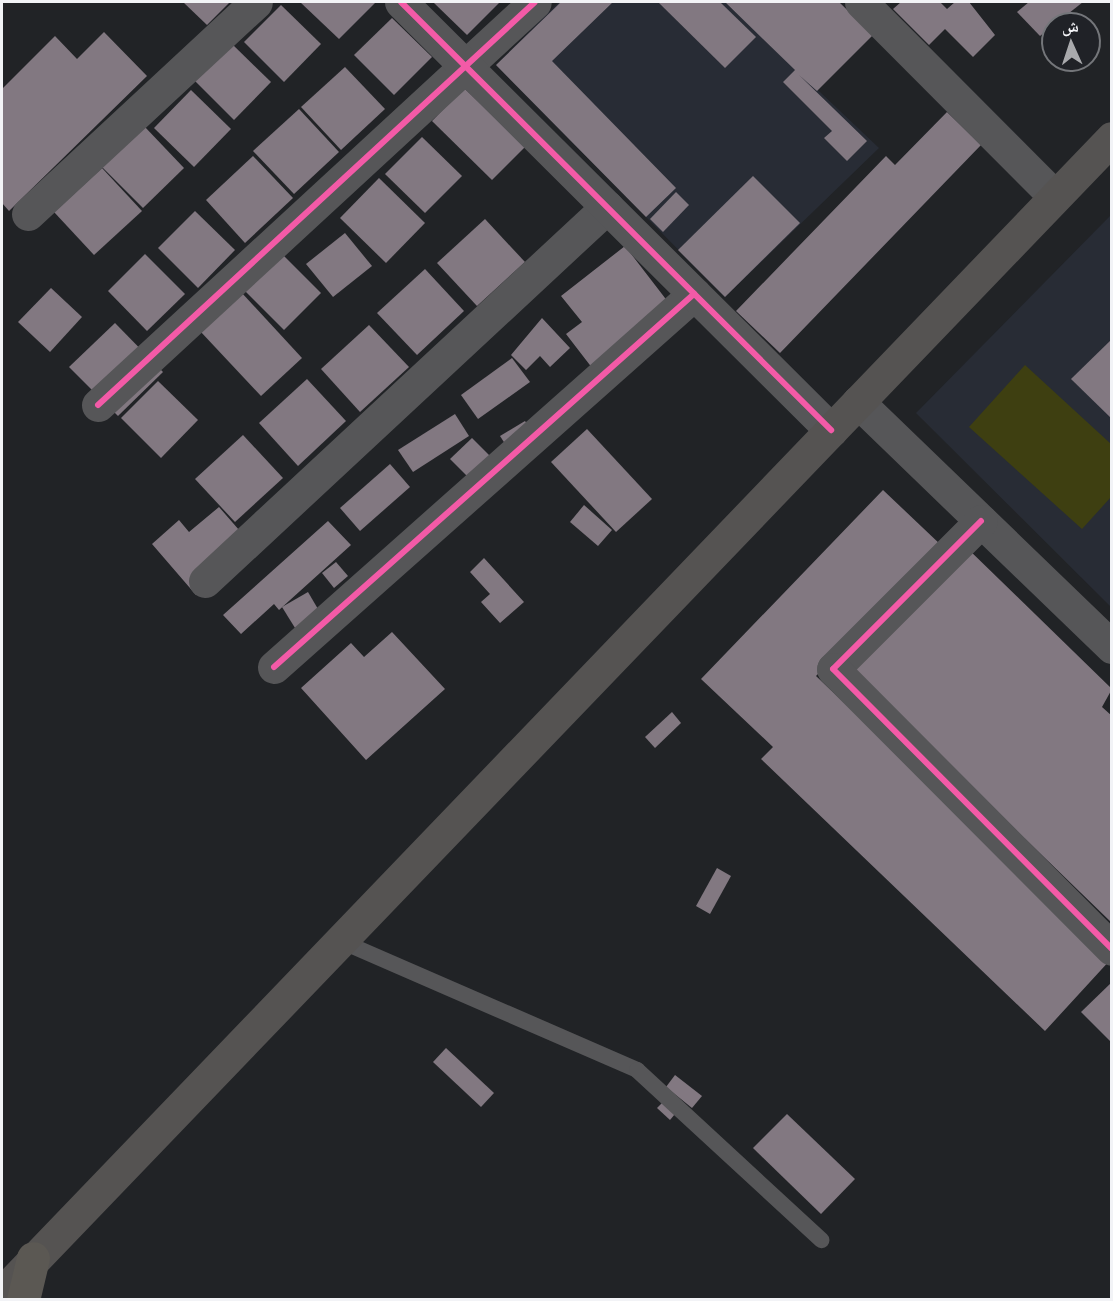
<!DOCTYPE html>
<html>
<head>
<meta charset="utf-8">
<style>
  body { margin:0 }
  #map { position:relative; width:1113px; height:1301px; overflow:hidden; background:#212326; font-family:"PT Serif","Noto Naskh Arabic",serif }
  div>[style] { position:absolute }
  .built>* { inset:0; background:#282c35 }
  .green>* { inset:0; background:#3e3f11 }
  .building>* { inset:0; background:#827881 }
  .service>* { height:16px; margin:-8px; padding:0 8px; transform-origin:8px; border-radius:8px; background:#565658 }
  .minor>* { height:33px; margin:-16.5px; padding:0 16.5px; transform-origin:16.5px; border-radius:16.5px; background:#565658 }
  .tertiary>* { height:33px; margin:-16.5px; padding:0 16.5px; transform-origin:16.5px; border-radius:16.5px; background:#565658 }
  .secondary>* { height:33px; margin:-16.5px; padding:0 16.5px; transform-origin:16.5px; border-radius:16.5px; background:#555352 }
  .primary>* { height:33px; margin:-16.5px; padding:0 16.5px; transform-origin:16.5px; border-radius:16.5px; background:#5b5853 }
  .cycleway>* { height:6px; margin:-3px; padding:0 3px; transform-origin:3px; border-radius:3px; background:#f35aa7 }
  span { translate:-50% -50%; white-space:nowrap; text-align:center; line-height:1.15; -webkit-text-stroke:6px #202227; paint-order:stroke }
  .frame { position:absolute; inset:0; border:3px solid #f2f3f6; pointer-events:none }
  .north { position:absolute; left:1041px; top:12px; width:60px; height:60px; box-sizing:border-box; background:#202227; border:2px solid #74767a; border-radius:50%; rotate:357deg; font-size:16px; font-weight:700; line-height:24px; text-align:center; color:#f2f3f6 }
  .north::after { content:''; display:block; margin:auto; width:21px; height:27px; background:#a9aaad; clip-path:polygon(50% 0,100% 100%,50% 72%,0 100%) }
</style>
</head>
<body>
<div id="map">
  <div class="built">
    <i style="clip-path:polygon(559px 2px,725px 2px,879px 148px,725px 297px,496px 65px)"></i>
    <i style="clip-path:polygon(1111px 215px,1111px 607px,916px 413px)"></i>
  </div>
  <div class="green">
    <i style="clip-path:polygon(1025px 365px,1111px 444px,1111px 497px,1082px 529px,969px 427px)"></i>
  </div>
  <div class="building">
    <i style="clip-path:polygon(183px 2px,230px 2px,207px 25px)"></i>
    <i style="clip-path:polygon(300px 2px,376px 2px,339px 39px)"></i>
    <i style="clip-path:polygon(433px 2px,500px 2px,467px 35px)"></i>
    <i style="clip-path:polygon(561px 2px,613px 2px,552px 61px,676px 188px,646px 217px,496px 65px)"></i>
    <i style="clip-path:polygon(658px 2px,720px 2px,756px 37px,725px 68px)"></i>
    <i style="clip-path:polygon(725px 2px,839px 2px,873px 35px,817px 91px,799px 75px,867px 141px,847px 161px,824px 138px,832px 131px,783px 82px,795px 70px)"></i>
    <i style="clip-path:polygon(901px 2px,940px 2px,947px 9px,955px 2px,969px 2px,995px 35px,973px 57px,945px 29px,929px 45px,893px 9px)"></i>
    <i style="clip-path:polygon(1029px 2px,1083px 2px,1040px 36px,1017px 12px)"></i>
    <i style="clip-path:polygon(281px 5px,321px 44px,284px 82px,244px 42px)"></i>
    <i style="clip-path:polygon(392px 18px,432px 57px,394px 95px,354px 55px)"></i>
    <i style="clip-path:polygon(104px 32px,147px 76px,9px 211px,2px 203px,2px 89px,55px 36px,77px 59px)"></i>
    <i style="clip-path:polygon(231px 43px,271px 82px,234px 120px,194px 80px)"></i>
    <i style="clip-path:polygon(345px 67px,385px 109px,341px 150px,301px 107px)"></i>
    <i style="clip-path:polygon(464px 88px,525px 147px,492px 180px,432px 121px)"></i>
    <i style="clip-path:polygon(191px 90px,231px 129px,194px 167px,154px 128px)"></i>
    <i style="clip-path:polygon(299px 109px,339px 152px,294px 194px,253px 151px)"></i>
    <i style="clip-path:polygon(947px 112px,981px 145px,780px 353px,736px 311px,886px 156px,895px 165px)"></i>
    <i style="clip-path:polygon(144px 126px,184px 168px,143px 208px,102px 167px)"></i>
    <i style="clip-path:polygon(422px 137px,462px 176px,425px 213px,385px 174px)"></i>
    <i style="clip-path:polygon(253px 156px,293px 198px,245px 243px,206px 200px)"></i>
    <i style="clip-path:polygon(102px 168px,142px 211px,94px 255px,54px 212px)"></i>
    <i style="clip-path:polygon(753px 176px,800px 223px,725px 297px,678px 250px)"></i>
    <i style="clip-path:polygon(379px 178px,425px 223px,386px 263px,340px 218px)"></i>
    <i style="clip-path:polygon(676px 192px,689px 205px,663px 232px,650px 219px)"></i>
    <i style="clip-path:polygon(195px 211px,235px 250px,198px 288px,158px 248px)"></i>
    <i style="clip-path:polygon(485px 219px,525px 262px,477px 306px,437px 263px)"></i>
    <i style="clip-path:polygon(345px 233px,372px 266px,333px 297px,306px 264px)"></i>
    <i style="clip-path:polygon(625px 246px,675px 311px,596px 373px,566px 334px,582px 322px,561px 296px)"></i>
    <i style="clip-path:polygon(281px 253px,321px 293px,284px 330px,244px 290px)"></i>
    <i style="clip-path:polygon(145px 254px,185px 294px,147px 331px,108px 291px)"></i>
    <i style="clip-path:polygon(425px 269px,464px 311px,417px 355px,377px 313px)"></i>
    <i style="clip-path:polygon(51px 288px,82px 317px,50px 352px,18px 322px)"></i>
    <i style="clip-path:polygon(241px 292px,302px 358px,261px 396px,200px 331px)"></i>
    <i style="clip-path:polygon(542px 318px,570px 348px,550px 367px,540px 356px,526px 370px,511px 355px)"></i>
    <i style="clip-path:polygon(115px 323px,163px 372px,118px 416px,69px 367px)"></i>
    <i style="clip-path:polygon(369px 325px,409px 367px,360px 412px,321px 369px)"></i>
    <i style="clip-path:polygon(1112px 339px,1112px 419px,1071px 379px)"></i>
    <i style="clip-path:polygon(512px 358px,530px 382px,478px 419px,461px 395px)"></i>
    <i style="clip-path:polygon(307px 379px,346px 421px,298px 466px,259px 423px)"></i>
    <i style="clip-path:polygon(158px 381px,198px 420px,161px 458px,121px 418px)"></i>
    <i style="clip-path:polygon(455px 414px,469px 436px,413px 472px,398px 450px)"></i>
    <i style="clip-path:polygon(525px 421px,536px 437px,511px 453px,500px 436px)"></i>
    <i style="clip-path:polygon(587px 429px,652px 499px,616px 532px,551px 462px)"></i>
    <i style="clip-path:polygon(243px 435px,283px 478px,235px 522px,195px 479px)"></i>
    <i style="clip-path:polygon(472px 438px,500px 466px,479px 488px,450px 459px)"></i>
    <i style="clip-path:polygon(390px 464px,410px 487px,360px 531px,340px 508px)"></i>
    <i style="clip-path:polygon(883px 490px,942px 546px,816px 676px,1112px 958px,1045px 1031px,761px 759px,773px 747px,701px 679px)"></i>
    <i style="clip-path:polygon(584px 505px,612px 530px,598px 546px,570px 522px)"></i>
    <i style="clip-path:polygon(219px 507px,253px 546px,196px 595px,152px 544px,179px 520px,189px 532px)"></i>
    <i style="clip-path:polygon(328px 521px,351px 545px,279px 610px,274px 604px,241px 634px,223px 615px)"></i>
    <i style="clip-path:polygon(965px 546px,1112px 689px,1102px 707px,1112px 716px,1112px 923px,847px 666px)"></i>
    <i style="clip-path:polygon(484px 558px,524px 602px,500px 623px,481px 602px,490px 594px,470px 572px)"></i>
    <i style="clip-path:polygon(336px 562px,348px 576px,334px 588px,322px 573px)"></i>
    <i style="clip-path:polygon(308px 592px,325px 621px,300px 636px,282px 607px)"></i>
    <i style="clip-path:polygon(392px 632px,445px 689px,366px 760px,301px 688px,351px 643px,364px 657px)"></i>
    <i style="clip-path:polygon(672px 712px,681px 723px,655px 748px,645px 737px)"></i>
    <i style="clip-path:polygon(717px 868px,731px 876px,710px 914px,696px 906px)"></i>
    <i style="clip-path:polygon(1112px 982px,1112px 1043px,1081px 1012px)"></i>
    <i style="clip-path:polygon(446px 1048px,494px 1093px,481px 1107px,433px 1062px)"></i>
    <i style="clip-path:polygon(675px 1075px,702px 1096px,692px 1108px,666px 1087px)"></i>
    <i style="clip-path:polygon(663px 1102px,675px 1114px,670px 1120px,657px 1108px)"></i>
    <i style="clip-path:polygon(787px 1114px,855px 1179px,821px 1214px,753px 1148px)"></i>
  </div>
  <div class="service">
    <i style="left:343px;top:942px;width:321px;rotate:23.5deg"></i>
    <i style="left:637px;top:1070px;width:251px;rotate:42.7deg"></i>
  </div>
  <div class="minor">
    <i style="left:861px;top:2px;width:274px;rotate:45.1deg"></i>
    <i style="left:28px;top:214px;width:311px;rotate:-42.9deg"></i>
    <i style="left:858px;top:402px;width:353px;rotate:44deg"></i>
    <i style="left:98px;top:405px;width:594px;rotate:-42.68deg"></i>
    <i style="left:981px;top:521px;width:209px;rotate:135deg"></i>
    <i style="left:833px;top:669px;width:395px;rotate:45.1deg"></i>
    <i style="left:205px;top:581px;width:549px;rotate:-42.93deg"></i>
    <i style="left:274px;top:667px;width:562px;rotate:-41.61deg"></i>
  </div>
  <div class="tertiary">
    <i style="left:401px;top:2px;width:607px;rotate:44.87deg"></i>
  </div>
  <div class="secondary">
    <i style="left:2px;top:1293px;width:1602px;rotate:-46.14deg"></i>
  </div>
  <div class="primary">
    <i style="left:23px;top:1300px;width:43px;rotate:-76.6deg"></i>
  </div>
  <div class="cycleway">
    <i style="left:401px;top:2px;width:607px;rotate:44.87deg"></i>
    <i style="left:98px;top:405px;width:594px;rotate:-42.68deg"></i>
    <i style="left:981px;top:521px;width:209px;rotate:135deg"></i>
    <i style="left:833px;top:669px;width:395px;rotate:45.1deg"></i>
    <i style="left:274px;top:667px;width:562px;rotate:-41.61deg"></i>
  </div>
  <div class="frame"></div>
  <div class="north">ش</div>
</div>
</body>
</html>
